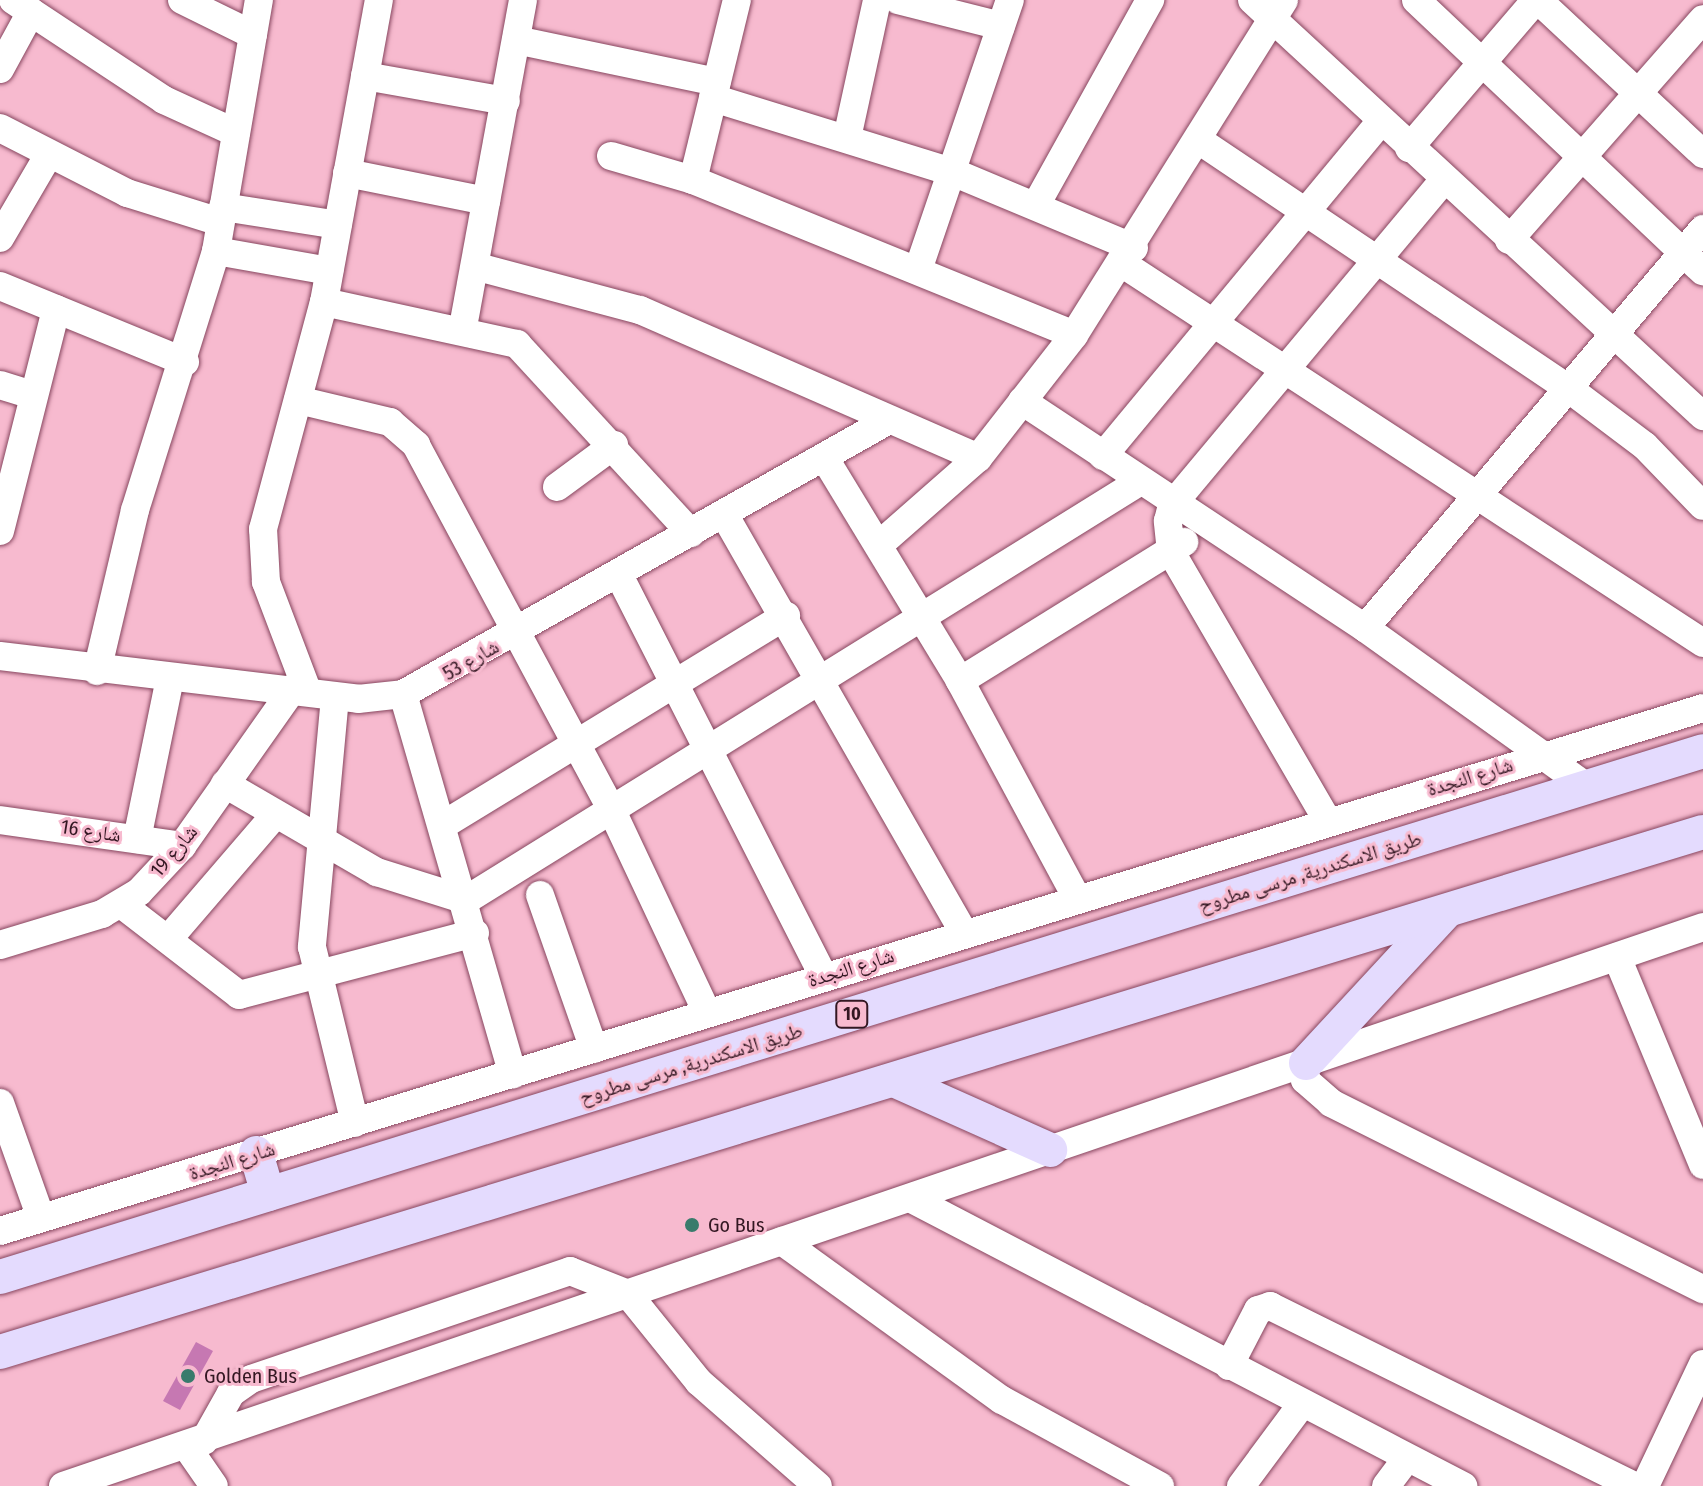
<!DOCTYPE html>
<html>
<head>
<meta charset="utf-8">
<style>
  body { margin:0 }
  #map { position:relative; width:1703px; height:1486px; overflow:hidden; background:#f7bacf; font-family:"Fira Sans Condensed","Noto Naskh Arabic",sans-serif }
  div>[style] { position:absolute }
  .building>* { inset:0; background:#c678b2 }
  .roads { filter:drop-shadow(0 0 2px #87465f) drop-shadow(0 0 2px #87465f) }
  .minor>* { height:28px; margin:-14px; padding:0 14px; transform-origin:14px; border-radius:14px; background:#fff }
  .major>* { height:34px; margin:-17px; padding:0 17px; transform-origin:17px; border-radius:17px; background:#e4dbfe }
  .dots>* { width:22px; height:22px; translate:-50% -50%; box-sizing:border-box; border:4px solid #f7bacf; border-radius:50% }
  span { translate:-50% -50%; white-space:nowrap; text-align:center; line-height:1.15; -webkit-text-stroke:6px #f7bacf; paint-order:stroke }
  .shield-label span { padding:2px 6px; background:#f7bacf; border:2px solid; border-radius:6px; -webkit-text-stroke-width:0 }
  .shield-label { font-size:18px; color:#331722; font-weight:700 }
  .street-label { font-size:20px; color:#331722 }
  .poi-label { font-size:20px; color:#331722 }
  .left { translate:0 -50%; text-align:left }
</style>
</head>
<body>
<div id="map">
  <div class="building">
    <i style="clip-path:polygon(196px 1342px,213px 1351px,180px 1410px,163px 1401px)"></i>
  </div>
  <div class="roads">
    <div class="minor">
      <i style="left:13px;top:0;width:181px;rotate:33.5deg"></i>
      <i style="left:164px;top:100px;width:79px;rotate:24.6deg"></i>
      <i style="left:182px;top:0;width:79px;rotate:26.2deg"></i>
      <i style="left:898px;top:0;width:106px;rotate:14.2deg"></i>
      <i style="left:1252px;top:0;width:614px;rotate:42.69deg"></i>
      <i style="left:1416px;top:0;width:395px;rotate:43.4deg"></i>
      <i style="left:1538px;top:0;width:226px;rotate:43deg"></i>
      <i style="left:516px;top:40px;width:205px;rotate:11.8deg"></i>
      <i style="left:0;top:69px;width:65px;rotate:-61.5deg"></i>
      <i style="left:365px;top:76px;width:143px;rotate:10.1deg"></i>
      <i style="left:713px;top:98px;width:253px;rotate:17.2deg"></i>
      <i style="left:955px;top:173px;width:194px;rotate:22.7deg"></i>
      <i style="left:0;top:128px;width:143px;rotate:27.1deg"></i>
      <i style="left:127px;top:193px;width:97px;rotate:17.3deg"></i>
      <i style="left:847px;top:138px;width:141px;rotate:-77.7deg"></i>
      <i style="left:1200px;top:141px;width:443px;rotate:33.9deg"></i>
      <i style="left:1568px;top:388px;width:96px;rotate:37deg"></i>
      <i style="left:1645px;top:446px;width:83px;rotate:46deg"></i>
      <i style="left:1409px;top:148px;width:195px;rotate:-49.4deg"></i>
      <i style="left:611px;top:156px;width:85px;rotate:16.3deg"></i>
      <i style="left:693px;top:180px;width:411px;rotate:22.1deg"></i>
      <i style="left:347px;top:173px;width:142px;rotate:11.4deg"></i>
      <i style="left:693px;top:180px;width:185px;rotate:-76.3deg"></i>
      <i style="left:1036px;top:205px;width:235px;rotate:-60.9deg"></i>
      <i style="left:223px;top:207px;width:116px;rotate:8.9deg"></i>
      <i style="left:0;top:238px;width:97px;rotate:-59.7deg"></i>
      <i style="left:1509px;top:240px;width:294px;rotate:-48.7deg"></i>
      <i style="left:216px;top:251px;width:115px;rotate:10deg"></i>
      <i style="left:1123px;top:264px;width:693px;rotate:33.16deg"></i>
      <i style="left:478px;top:267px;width:168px;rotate:14.9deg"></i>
      <i style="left:640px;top:310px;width:369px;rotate:23.6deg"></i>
      <i style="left:918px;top:270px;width:285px;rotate:-71.2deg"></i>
      <i style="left:0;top:286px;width:200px;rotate:22.3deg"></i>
      <i style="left:324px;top:302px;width:198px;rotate:12.3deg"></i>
      <i style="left:517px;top:344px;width:257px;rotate:47.4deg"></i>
      <i style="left:463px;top:327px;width:332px;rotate:-79.6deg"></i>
      <i style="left:0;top:385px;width:30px;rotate:17deg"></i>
      <i style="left:298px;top:400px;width:95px;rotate:13.4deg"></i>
      <i style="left:390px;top:422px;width:35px;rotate:41deg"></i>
      <i style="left:416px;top:445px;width:417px;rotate:61.8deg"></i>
      <i style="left:613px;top:813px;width:221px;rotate:64.8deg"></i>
      <i style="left:1022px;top:401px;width:411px;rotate:33.5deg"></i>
      <i style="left:1365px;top:628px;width:273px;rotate:35.6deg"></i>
      <i style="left:1103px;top:456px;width:434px;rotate:-50.3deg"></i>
      <i style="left:824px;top:457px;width:262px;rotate:58.7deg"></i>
      <i style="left:960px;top:681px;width:247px;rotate:61.7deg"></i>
      <i style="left:557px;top:487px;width:71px;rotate:-36.4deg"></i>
      <i style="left:724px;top:514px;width:483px;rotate:60.2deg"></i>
      <i style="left:0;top:531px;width:229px;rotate:-75.8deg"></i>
      <i style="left:880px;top:544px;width:130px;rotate:-41.3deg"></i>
      <i style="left:978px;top:458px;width:156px;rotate:-52deg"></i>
      <i style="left:1074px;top:335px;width:395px;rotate:-57.9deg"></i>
      <i style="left:619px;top:575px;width:451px;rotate:63deg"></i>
      <i style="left:1365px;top:628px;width:523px;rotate:-49.73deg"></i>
      <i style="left:0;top:656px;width:361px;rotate:6.8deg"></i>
      <i style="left:358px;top:699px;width:45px;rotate:-6.3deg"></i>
      <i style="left:403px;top:694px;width:558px;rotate:-29.41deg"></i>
      <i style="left:97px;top:671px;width:165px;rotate:-76.7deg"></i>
      <i style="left:135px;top:510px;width:271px;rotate:-72.6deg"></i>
      <i style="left:216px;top:251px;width:255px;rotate:-80.3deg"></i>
      <i style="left:960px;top:681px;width:264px;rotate:-31.8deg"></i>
      <i style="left:307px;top:690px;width:116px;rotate:-110.8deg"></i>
      <i style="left:266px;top:582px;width:53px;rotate:-93.2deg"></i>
      <i style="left:263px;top:529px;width:235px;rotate:-75deg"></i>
      <i style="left:324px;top:302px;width:307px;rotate:-79.7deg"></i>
      <i style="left:403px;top:694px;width:396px;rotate:73.9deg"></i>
      <i style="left:335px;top:697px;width:251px;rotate:95.3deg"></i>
      <i style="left:312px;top:947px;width:181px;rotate:76.3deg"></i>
      <i style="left:225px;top:784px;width:176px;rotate:30.1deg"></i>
      <i style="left:377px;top:872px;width:93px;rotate:17.5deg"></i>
      <i style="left:466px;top:900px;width:792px;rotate:-31.84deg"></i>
      <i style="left:0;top:820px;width:184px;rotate:8.1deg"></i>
      <i style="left:1327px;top:820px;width:310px;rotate:-120.2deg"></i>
      <i style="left:1171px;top:552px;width:31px;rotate:-96deg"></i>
      <i style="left:1168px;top:521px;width:16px;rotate:-76deg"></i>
      <i style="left:1172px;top:505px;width:424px;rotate:-50.1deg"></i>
      <i style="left:443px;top:825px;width:402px;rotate:-31.4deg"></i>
      <i style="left:137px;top:839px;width:164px;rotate:-78.4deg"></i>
      <i style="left:540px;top:895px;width:163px;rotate:70.7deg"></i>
      <i style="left:121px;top:904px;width:149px;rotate:37.6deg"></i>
      <i style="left:239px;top:995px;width:244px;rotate:-14.7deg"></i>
      <i style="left:170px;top:937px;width:161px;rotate:-49.3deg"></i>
      <i style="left:0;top:945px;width:107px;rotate:-16.9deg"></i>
      <i style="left:102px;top:914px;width:43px;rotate:-30.7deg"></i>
      <i style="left:139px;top:892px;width:63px;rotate:-46.9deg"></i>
      <i style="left:182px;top:846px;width:194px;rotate:-54.8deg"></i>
      <i style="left:1617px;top:957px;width:225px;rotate:67.5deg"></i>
      <i style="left:1306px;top:1063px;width:17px;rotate:93deg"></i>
      <i style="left:1305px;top:1080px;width:35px;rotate:41deg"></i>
      <i style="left:1331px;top:1103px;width:416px;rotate:26.6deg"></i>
      <i style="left:0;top:1103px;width:122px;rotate:70.4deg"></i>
      <i style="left:910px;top:1198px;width:624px;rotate:27.51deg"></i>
      <i style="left:0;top:1231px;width:1781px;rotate:-17.07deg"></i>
      <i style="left:782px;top:1241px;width:271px;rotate:35.9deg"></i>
      <i style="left:1002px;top:1400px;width:180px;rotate:28.6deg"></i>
      <i style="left:1229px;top:1366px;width:63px;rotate:-62.6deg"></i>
      <i style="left:1258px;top:1310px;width:13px;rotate:-18deg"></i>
      <i style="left:1270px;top:1306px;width:407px;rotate:26.3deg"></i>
      <i style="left:204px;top:1441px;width:55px;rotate:-60.6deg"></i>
      <i style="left:231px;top:1393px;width:24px;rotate:-35deg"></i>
      <i style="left:251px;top:1379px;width:337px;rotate:-18.7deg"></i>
      <i style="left:570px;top:1271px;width:62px;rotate:21.6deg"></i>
      <i style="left:628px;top:1294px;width:113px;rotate:51.1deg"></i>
      <i style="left:699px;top:1382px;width:158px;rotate:41.2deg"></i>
      <i style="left:187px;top:1447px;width:47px;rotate:55.3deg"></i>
      <i style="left:63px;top:1486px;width:1733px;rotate:-18.82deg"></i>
      <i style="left:1241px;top:1486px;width:102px;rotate:-53.4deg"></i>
      <i style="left:1386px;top:1486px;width:35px;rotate:-53deg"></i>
      <i style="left:1645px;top:1486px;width:135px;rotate:-64.6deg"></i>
    </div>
    <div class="major">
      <i style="left:1306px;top:1063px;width:207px;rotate:-47.2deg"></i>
      <i style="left:896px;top:1081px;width:169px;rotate:24.1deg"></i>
      <i style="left:256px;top:1153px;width:43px;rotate:73.7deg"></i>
      <i style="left:0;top:1277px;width:1782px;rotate:-17.16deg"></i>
      <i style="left:0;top:1352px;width:1781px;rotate:-16.98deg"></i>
    </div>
  </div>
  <div class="dots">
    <i style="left:692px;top:1225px;background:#397b6c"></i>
    <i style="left:188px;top:1376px;background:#397b6c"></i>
  </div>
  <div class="shield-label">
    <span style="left:852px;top:1014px">10</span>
  </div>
  <div class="street-label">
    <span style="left:471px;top:660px;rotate:-30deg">شارع 53</span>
    <span style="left:1470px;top:777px;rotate:-17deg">شارع النجدة</span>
    <span style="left:91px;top:831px;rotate:9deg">شارع 16</span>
    <span style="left:174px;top:851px;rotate:-50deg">شارع 19</span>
    <span style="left:1310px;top:872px;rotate:-17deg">طريق الاسكندرية, مرسى مطروح</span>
    <span style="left:851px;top:968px;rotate:-17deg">شارع النجدة</span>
    <span style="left:691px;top:1064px;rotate:-17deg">طريق الاسكندرية, مرسى مطروح</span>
    <span style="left:232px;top:1161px;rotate:-17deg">شارع النجدة</span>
  </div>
  <div class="poi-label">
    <span class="left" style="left:708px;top:1225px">Go Bus</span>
    <span class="left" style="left:204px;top:1376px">Golden Bus</span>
  </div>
</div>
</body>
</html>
